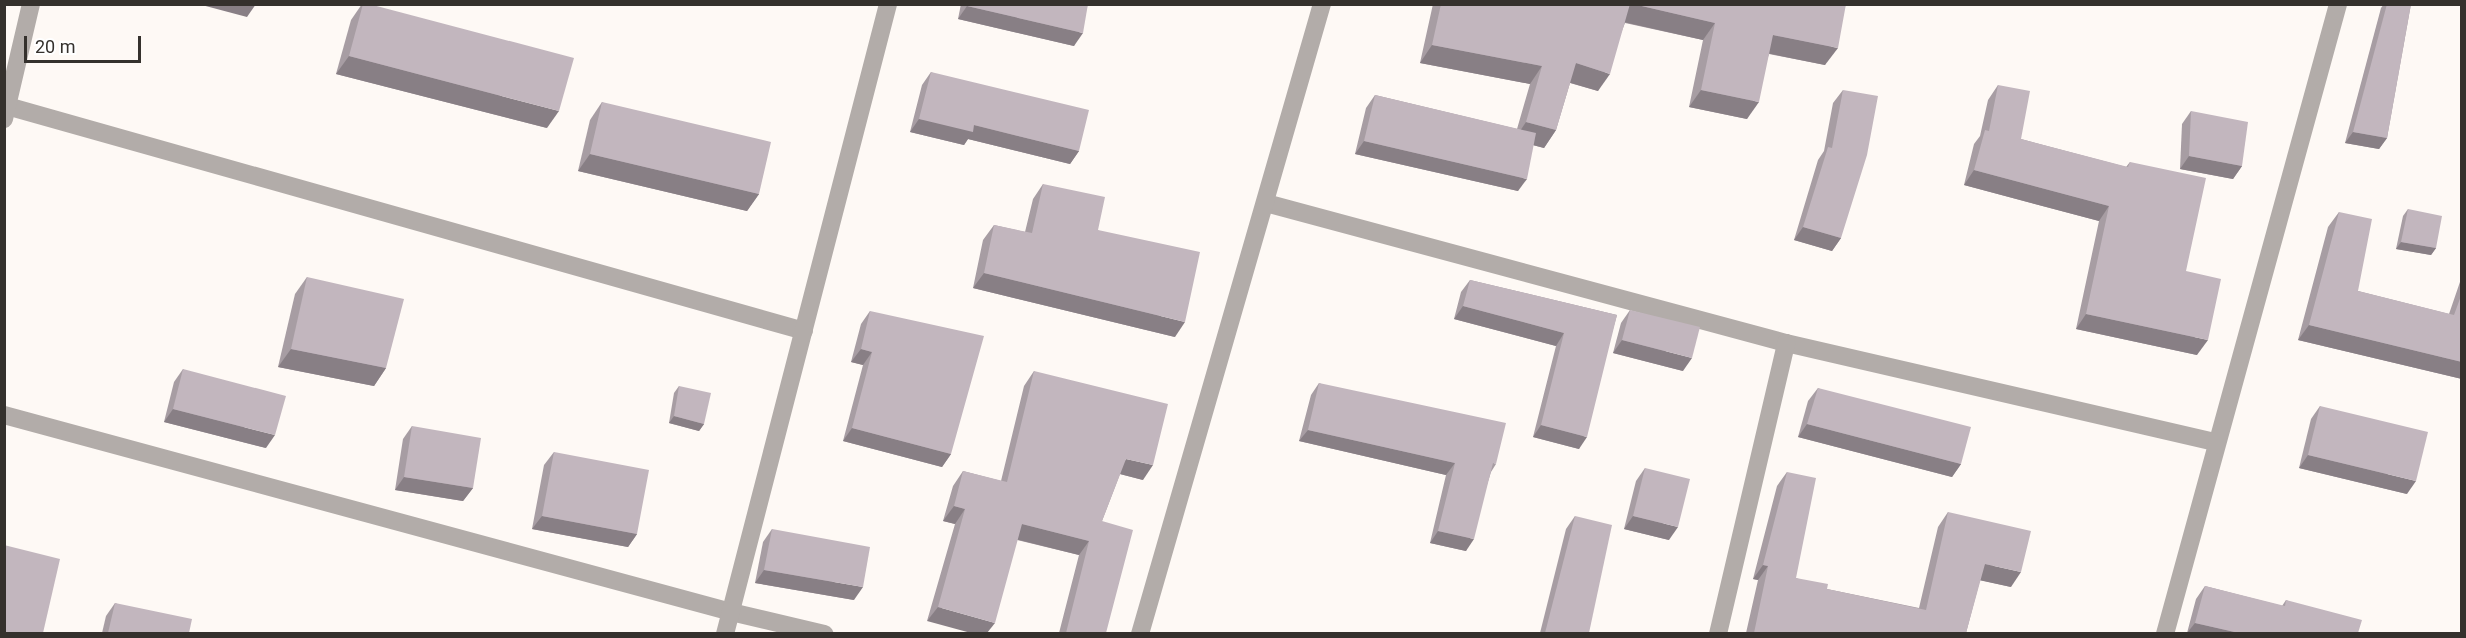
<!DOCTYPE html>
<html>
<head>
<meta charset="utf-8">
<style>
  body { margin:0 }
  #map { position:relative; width:2466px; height:638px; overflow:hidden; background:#fef9f5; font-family:Roboto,sans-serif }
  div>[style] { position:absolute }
  .street>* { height:18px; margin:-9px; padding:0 9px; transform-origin:9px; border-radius:9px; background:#b2aca9 }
  .wall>* { inset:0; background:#a79da3 }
  .shaded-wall>* { inset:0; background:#887f85 }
  .building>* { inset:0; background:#c2b6be }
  span { translate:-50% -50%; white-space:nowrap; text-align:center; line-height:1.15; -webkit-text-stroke:4.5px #fff; paint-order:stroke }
  .frame { position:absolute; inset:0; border:6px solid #35312d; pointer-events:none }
  .scale { position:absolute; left:24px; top:36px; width:117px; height:27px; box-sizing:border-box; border:3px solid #35312d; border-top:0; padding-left:8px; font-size:18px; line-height:21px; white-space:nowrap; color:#35312d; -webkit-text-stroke:4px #fff; paint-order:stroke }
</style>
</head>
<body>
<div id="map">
  <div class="street">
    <i style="left:7px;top:106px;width:828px;rotate:15.76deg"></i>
    <i style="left:4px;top:119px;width:118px;rotate:-76.8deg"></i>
    <i style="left:1266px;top:203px;width:539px;rotate:15.07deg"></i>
    <i style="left:1786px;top:343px;width:440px;rotate:13deg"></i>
    <i style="left:4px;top:415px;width:753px;rotate:15.16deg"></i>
    <i style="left:731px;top:612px;width:96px;rotate:13.3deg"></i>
    <i style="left:725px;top:634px;width:651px;rotate:-75.49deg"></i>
    <i style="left:1140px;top:634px;width:656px;rotate:-73.89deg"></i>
    <i style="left:1718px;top:634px;width:299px;rotate:-76.8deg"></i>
    <i style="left:2165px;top:634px;width:653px;rotate:-74.64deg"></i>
  </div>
  <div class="wall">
    <i style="clip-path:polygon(362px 4px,369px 4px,547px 128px,336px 74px,351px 20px)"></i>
    <i style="clip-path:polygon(961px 4px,1088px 4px,1074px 46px,958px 19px)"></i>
    <i style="clip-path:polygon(1433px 4px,1846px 4px,1825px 65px,1769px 54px,1747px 119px,1689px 107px,1703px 40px,1625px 23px,1598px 91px,1570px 83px,1556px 130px,1544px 148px,1533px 145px,1518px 191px,1355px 154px,1366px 108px,1375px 95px,1517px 129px,1530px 84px,1420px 63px)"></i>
    <i style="clip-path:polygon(2384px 4px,2411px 4px,2387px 138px,2379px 149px,2345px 143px,2381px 8px)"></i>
    <i style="clip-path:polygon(931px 72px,1079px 151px,1070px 164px,968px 139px,964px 145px,910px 132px,922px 85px)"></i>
    <i style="clip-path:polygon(1998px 85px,2021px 139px,2126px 167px,2130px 162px,2186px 271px,2197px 355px,2076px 329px,2099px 221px,1964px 185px,1974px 144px,1980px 136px,1988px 100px)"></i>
    <i style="clip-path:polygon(1843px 90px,1841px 238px,1832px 251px,1794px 240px,1818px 160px,1824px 151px,1833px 103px)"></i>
    <i style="clip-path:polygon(602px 102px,759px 194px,747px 211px,578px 171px,590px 120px)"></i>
    <i style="clip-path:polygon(2191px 111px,2242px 166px,2233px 179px,2180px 169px,2182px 124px)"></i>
    <i style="clip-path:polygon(1043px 184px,1098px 230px,1175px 337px,973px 288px,983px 240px,994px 225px,1025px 232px,1033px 199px)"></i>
    <i style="clip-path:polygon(2408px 209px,2436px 248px,2431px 255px,2396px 249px,2403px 216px)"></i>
    <i style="clip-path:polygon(2339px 212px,2358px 291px,2449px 314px,2462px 276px,2462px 379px,2298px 340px,2328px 227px)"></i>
    <i style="clip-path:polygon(307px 277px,386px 368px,374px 386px,278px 367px,295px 294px)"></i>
    <i style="clip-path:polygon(1470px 280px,1617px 315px,1579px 449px,1533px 437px,1556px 346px,1454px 319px,1461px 292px)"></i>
    <i style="clip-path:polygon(1630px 310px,1683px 371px,1613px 353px,1621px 323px)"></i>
    <i style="clip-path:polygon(870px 311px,951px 454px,942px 467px,843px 441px,863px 365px,851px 362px,861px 324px)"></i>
    <i style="clip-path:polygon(183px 369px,266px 448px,164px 422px,174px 382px)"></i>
    <i style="clip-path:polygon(1034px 371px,1143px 480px,1120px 474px,1102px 521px,1106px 633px,1059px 633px,1079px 555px,1017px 540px,927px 621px,955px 524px,943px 521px,953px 486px,963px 471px,1001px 481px,1024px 386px)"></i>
    <i style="clip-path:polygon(1319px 383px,1496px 464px,1491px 472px,1466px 551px,1430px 543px,1446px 475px,1299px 441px,1311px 395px)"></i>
    <i style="clip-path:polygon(679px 386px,704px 424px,699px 431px,669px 423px,674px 393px)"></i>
    <i style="clip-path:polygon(1818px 388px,1961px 464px,1952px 477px,1798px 437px,1808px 401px)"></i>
    <i style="clip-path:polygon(2320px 406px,2407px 494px,2299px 468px,2311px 419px)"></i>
    <i style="clip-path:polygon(412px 426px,473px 488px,463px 501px,395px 490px,403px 439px)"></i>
    <i style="clip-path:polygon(554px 452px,637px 534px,628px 547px,532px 529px,544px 465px)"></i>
    <i style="clip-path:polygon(1645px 468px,1669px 540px,1624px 529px,1636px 481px)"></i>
    <i style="clip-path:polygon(1787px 472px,1796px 578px,1827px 589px,1919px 608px,1938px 527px,1948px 512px,2011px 587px,1980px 580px,1966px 633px,1746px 633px,1758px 580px,1753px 579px,1777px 486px)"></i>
    <i style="clip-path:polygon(1575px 516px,1589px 633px,1540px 633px,1566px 529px)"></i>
    <i style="clip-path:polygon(772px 529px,854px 600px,755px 583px,763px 542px)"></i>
    <i style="clip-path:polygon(2205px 586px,2282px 606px,2286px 600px,2358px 633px,2187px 633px,2196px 599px)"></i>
    <i style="clip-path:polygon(115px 603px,189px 633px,102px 633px,106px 616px)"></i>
  </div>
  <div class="shaded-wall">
    <i style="clip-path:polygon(198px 4px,256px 4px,247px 17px)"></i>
    <i style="clip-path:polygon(1630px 4px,1633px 4px,1715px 23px,1703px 40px,1619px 21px)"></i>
    <i style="clip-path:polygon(967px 6px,1083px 33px,1074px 46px,958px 19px)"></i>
    <i style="clip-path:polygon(1773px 35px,1838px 48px,1825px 65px,1761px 52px)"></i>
    <i style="clip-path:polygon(1432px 45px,1542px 66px,1530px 84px,1420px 63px)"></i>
    <i style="clip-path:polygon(349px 56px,559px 111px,547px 128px,336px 74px)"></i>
    <i style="clip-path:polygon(1576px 63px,1610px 74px,1598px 91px,1564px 81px)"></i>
    <i style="clip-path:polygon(1701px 90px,1759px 102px,1747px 119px,1689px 107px)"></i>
    <i style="clip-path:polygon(919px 119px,974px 125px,1079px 151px,1070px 164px,968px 139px,964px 145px,910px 132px)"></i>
    <i style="clip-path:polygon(1526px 122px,1556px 130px,1544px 148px,1514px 140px)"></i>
    <i style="clip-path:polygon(2353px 132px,2387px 138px,2379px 149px,2345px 143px)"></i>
    <i style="clip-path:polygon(1364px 141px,1527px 179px,1518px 191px,1355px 154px)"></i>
    <i style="clip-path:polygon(590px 154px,759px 194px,747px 211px,578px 171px)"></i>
    <i style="clip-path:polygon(2189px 156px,2242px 166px,2233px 179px,2180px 169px)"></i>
    <i style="clip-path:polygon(1974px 170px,2109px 206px,2099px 221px,1964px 185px)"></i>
    <i style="clip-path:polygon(1803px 227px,1841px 238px,1832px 251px,1794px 240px)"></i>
    <i style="clip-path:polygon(2401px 242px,2436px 248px,2431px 255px,2396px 249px)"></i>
    <i style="clip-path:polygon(984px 273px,1185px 322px,1175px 337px,973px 288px)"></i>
    <i style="clip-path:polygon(1463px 306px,1564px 333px,1556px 346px,1454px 319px)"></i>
    <i style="clip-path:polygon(2086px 314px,2208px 340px,2197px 355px,2076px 329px)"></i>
    <i style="clip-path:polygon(2309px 325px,2462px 362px,2462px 379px,2298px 340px)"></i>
    <i style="clip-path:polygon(1622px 340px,1692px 358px,1683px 371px,1613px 353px)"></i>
    <i style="clip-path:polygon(291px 349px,386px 368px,374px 386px,278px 367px)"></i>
    <i style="clip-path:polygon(861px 349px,872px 352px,863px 365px,851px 362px)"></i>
    <i style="clip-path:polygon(173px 409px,275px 435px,266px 448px,164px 422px)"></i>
    <i style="clip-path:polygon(674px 416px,704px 424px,699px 431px,669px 423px)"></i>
    <i style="clip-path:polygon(1807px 424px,1961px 464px,1952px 477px,1798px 437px)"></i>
    <i style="clip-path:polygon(1541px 425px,1587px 437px,1579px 449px,1533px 437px)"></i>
    <i style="clip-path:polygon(852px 428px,951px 454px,942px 467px,843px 441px)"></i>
    <i style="clip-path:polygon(1308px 430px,1455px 463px,1446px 475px,1299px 441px)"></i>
    <i style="clip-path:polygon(2308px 455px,2416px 481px,2407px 494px,2299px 468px)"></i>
    <i style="clip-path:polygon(1126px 459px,1153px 465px,1143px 480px,1116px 473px)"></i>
    <i style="clip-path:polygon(404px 477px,473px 488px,463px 501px,395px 490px)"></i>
    <i style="clip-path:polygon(954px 506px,965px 509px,955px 524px,943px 521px)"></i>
    <i style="clip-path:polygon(542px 516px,637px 534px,628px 547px,532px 529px)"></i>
    <i style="clip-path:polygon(1633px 516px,1678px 527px,1669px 540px,1624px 529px)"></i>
    <i style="clip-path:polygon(1022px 524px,1089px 541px,1079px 555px,1011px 538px)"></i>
    <i style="clip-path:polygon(1438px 531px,1474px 539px,1466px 551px,1430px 543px)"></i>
    <i style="clip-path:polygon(1985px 564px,2021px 572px,2011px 587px,1974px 579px)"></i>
    <i style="clip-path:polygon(1763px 565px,1768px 566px,1758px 580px,1753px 579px)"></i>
    <i style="clip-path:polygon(764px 570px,863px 587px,854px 600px,755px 583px)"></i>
    <i style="clip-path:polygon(938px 607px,995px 623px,987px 633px,971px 633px,927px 621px)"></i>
    <i style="clip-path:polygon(2195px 623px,2239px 633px,2187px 633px)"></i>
  </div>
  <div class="building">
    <i style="clip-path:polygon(363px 4px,369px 4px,574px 58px,559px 111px,349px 56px)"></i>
    <i style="clip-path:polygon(967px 4px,1088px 4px,1083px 33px,967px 6px)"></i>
    <i style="clip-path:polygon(1441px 4px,1630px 4px,1610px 74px,1576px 63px,1556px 130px,1526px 122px,1542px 66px,1432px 45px)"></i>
    <i style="clip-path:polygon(1633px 4px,1846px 4px,1838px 48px,1773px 35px,1759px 102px,1701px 90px,1715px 23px)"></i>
    <i style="clip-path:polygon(2387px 4px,2411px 4px,2387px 138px,2353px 132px)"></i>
    <i style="clip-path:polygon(931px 72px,1089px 110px,1079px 151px,974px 125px,973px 132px,919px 119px)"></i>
    <i style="clip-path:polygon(1998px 85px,2030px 91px,2021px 139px,2128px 167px,2130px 162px,2206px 178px,2186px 271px,2221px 279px,2208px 340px,2086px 314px,2109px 206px,1974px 170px,1985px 130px,1989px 131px)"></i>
    <i style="clip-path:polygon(1843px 90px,1878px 96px,1867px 155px,1841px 238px,1803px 227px,1828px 147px,1832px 148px)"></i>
    <i style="clip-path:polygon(1375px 95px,1536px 133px,1527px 179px,1364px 141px)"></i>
    <i style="clip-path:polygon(602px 102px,771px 142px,759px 194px,590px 154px)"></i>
    <i style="clip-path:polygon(2191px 111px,2248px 122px,2242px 166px,2189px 156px)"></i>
    <i style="clip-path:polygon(1043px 184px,1105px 197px,1098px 230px,1200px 252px,1185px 322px,984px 273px,994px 225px,1032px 233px)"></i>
    <i style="clip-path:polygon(2408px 209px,2442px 216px,2436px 248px,2401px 242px)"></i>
    <i style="clip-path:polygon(2339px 212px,2372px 219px,2358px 291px,2454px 315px,2462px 293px,2462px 362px,2309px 325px)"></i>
    <i style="clip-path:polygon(307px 277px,404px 299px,386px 368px,291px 349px)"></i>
    <i style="clip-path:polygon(1470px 280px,1617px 315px,1587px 437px,1541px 425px,1564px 333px,1463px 306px)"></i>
    <i style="clip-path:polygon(1630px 310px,1700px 327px,1692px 358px,1622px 340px)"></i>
    <i style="clip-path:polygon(870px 311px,984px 336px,951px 454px,852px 428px,872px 352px,861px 349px)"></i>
    <i style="clip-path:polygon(183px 369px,286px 396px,275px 435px,173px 409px)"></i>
    <i style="clip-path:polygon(1034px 371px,1168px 404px,1153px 465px,1126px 459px,1102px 521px,1133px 530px,1106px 633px,1066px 633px,1089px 541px,1022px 524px,995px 623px,938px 607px,965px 509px,954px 506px,963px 471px,1007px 482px)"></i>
    <i style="clip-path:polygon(1319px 383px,1506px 423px,1496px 464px,1493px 463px,1474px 539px,1438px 531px,1455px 463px,1308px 430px)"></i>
    <i style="clip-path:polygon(679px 386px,711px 393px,704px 424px,674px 416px)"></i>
    <i style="clip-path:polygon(1818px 388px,1971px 427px,1961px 464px,1807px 424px)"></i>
    <i style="clip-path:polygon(2320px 406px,2428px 432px,2416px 481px,2308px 455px)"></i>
    <i style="clip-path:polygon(412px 426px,481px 438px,473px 488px,404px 477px)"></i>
    <i style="clip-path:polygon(554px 452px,649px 470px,637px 534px,542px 516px)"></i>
    <i style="clip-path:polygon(1645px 468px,1690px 479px,1678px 527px,1633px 516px)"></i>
    <i style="clip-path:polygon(1787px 472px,1816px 478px,1796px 578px,1828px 584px,1827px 589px,1926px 610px,1948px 512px,2031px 531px,2021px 572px,1985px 564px,1966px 633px,1754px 633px,1768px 566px,1763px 565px)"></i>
    <i style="clip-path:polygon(1575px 516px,1612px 525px,1589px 633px,1545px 633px)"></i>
    <i style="clip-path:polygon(772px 529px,870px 547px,863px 587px,764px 570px)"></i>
    <i style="clip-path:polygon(4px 545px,60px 559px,43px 633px,4px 633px)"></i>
    <i style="clip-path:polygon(2205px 586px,2285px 606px,2286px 600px,2362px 620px,2358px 633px,2239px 633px,2195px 623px)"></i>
    <i style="clip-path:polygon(115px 603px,192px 619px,189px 633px,108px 633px)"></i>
  </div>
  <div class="frame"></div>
  <div class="scale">20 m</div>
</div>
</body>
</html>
